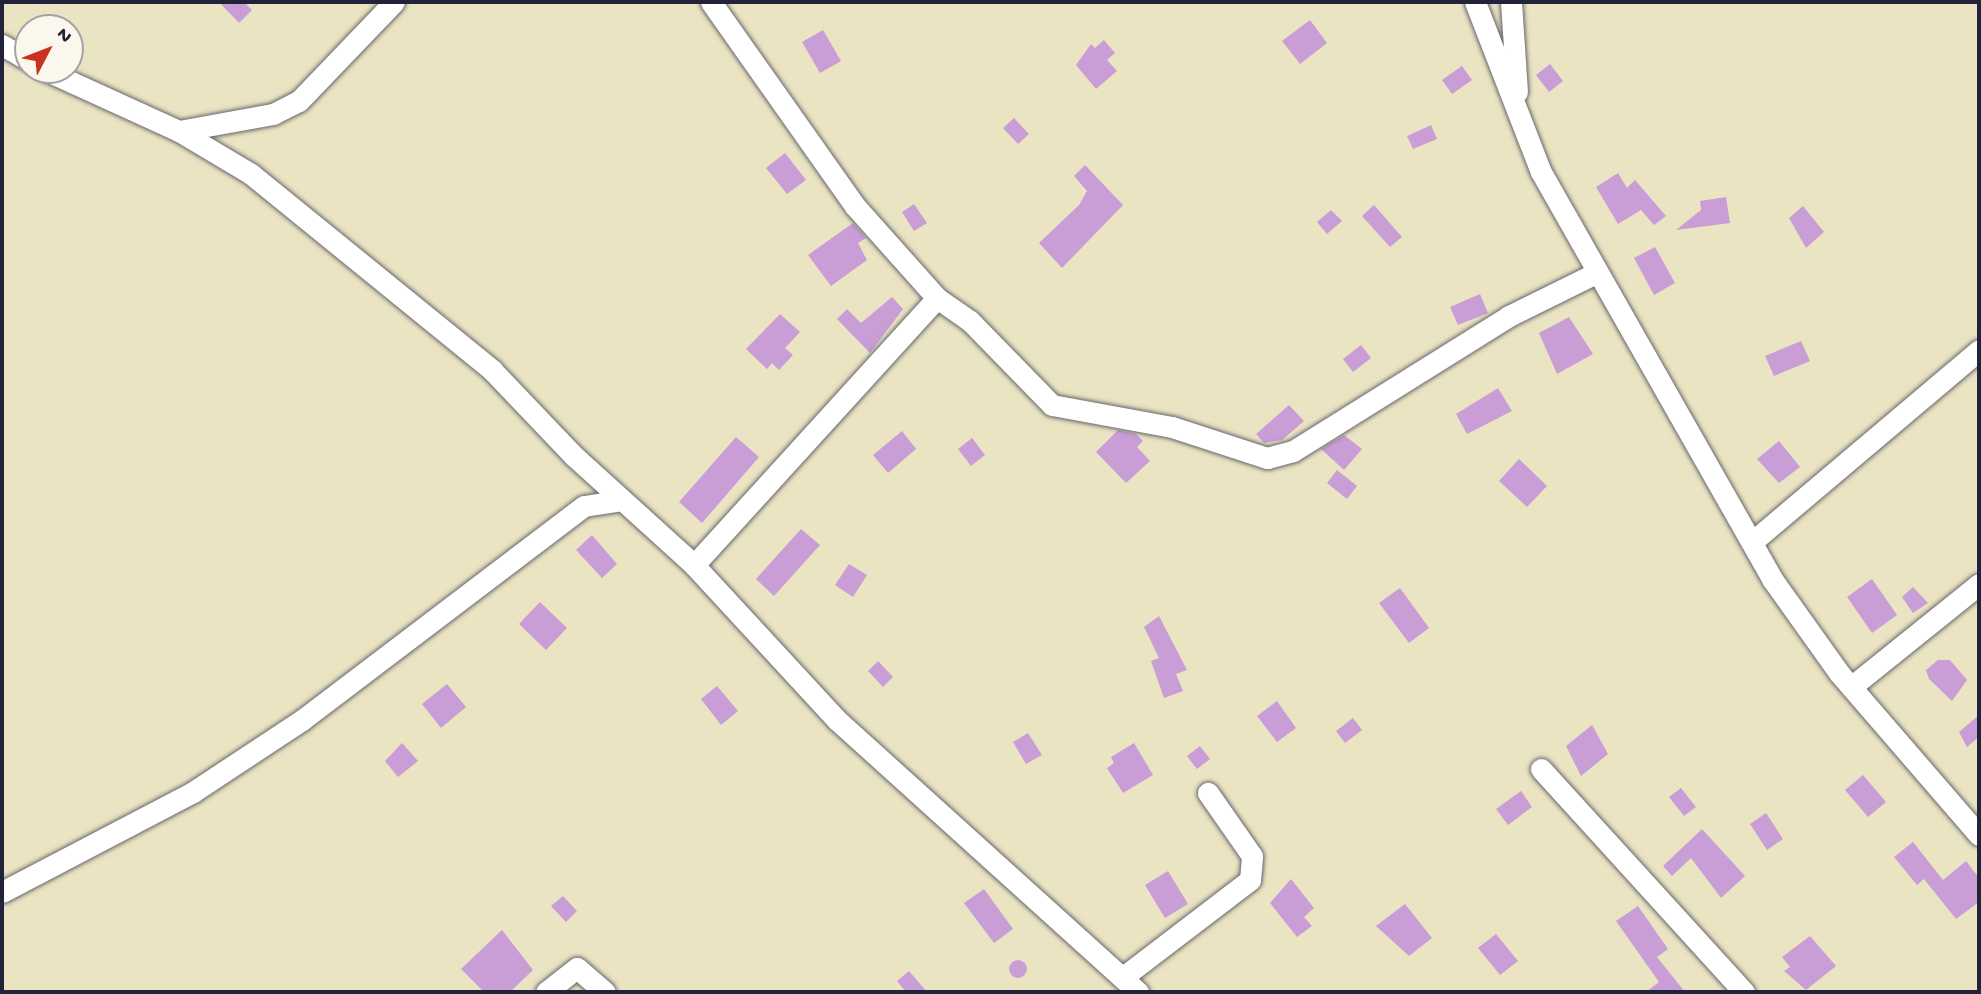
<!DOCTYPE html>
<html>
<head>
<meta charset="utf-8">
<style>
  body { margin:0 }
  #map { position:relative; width:1981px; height:994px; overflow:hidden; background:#ebe4c3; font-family:"Gochi Hand",sans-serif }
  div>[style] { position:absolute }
  .building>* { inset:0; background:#c99dd6 }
  .round { border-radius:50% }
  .roads { filter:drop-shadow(0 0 2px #68666b) drop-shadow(0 0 2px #68666b) }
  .street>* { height:21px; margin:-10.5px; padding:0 10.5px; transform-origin:10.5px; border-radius:10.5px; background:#fff }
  span { translate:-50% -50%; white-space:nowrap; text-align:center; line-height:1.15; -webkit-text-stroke:5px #fbf7ec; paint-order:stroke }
  .frame { position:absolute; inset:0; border:4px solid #22223b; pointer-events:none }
  .north { position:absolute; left:14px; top:14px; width:70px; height:70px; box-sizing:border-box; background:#fbf7ec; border:2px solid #a4a2a5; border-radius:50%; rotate:48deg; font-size:19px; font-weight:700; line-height:28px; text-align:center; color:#22223b }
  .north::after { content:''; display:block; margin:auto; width:24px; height:32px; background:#c8321e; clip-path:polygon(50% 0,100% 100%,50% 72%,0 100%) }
</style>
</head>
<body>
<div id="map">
  <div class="building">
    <i style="clip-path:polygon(219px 2px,244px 2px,252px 10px,239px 23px)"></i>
    <i style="clip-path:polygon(1310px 20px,1327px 43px,1300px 64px,1282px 41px)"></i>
    <i style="clip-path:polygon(823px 30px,841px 61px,820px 73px,802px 42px)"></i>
    <i style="clip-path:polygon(1104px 40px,1115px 53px,1107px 60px,1117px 71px,1096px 89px,1076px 65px,1091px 44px,1095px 48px)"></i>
    <i style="clip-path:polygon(1550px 64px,1563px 81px,1549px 92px,1536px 75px)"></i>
    <i style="clip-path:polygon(1462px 66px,1472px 80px,1452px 94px,1442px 80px)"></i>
    <i style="clip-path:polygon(1014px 118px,1029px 134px,1018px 144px,1003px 128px)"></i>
    <i style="clip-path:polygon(1431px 125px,1437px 139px,1413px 149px,1407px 136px)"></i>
    <i style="clip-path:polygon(785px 153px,806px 180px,787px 194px,766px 168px)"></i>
    <i style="clip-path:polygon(1085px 165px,1123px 205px,1062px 268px,1039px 243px,1079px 205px,1087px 191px,1074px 176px)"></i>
    <i style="clip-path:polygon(1618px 173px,1627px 188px,1635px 180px,1666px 216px,1654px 225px,1641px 210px,1618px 224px,1596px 187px)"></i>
    <i style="clip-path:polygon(1726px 197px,1730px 223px,1676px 230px,1701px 210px,1700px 201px)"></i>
    <i style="clip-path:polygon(914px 204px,927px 223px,914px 231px,902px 212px)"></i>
    <i style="clip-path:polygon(1374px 205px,1402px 237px,1390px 247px,1362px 216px)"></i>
    <i style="clip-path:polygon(1803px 206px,1824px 232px,1806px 248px,1789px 218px)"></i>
    <i style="clip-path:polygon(1331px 210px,1342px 221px,1327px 234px,1317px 222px)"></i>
    <i style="clip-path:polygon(853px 223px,866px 238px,858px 243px,867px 260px,831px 286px,808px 255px)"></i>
    <i style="clip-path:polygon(1655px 247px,1675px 283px,1654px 295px,1634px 258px)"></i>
    <i style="clip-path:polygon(1480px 294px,1488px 313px,1458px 325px,1450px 307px)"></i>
    <i style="clip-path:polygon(892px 297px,903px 309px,870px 353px,837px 319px,847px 309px,861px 323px)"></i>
    <i style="clip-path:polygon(780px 314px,800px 332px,785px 348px,793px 355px,779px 370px,772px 363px,767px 369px,746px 349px)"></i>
    <i style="clip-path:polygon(1569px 317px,1593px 354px,1557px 374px,1539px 333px)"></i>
    <i style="clip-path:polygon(1801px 341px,1810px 361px,1774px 376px,1765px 356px)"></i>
    <i style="clip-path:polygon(1361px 345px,1371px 358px,1353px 372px,1343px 359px)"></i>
    <i style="clip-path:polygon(1498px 388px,1512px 411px,1467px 434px,1456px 414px)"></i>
    <i style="clip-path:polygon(1289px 405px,1304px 421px,1282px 440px,1264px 443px,1256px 434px)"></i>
    <i style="clip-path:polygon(1118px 430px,1136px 434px,1143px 441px,1137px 447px,1150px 461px,1126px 483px,1096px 452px)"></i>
    <i style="clip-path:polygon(902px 431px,916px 449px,888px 473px,873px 455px)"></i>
    <i style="clip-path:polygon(1344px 435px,1362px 449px,1344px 470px,1321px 449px)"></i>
    <i style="clip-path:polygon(736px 437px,759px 457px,702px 523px,679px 502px)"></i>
    <i style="clip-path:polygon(972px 438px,985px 455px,971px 466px,958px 449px)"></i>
    <i style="clip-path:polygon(1779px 441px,1800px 467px,1779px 483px,1757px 459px)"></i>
    <i style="clip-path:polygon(1519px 459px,1547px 486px,1527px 507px,1499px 481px)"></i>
    <i style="clip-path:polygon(1337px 470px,1357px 486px,1347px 499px,1327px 483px)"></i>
    <i style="clip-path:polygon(801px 529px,820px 545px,774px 596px,756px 579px)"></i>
    <i style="clip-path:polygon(592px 535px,617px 564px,602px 578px,576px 550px)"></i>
    <i style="clip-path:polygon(849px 564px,867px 575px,853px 597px,835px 585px)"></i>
    <i style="clip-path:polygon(1872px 579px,1897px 615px,1872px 633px,1847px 597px)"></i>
    <i style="clip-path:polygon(1913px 587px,1928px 603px,1913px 613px,1902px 597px)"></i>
    <i style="clip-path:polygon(1400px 588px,1429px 628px,1409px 643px,1379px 603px)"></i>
    <i style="clip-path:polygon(540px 602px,567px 628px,546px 650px,519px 624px)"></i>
    <i style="clip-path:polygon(1159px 616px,1187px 670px,1176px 674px,1183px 691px,1164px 698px,1151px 661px,1159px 658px,1144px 627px)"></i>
    <i style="clip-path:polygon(1938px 660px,1950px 660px,1967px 680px,1952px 701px,1929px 679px,1926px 670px)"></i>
    <i style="clip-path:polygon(878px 661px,893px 677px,883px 687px,868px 671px)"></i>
    <i style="clip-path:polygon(447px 684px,466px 707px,441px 728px,422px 704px)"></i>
    <i style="clip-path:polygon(717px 686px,738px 711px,721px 725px,701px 699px)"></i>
    <i style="clip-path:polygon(1277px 701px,1296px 728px,1277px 742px,1257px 716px)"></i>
    <i style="clip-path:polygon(1979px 715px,1979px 737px,1967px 747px,1959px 732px)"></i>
    <i style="clip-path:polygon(1353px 718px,1362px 730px,1345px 743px,1336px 731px)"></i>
    <i style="clip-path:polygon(1592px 725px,1608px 754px,1581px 776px,1566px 746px)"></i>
    <i style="clip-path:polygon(1028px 733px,1042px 755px,1026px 764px,1013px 742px)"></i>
    <i style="clip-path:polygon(402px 743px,418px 761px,398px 777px,385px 761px)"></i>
    <i style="clip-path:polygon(1134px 743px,1153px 775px,1123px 793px,1107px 768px,1114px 763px,1111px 757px)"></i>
    <i style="clip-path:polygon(1200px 746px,1210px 759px,1197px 769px,1187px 756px)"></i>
    <i style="clip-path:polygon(1863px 775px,1886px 802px,1868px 817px,1845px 790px)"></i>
    <i style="clip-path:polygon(1681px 788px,1696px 807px,1684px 816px,1669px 797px)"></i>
    <i style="clip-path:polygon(1521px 791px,1532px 807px,1508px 825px,1496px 809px)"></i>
    <i style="clip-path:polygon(1766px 813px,1783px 839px,1767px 850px,1750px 824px)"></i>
    <i style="clip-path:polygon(1702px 829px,1745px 876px,1721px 898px,1691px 858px,1672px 876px,1663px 866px)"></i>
    <i style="clip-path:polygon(1913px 842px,1943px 880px,1966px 861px,1979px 878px,1979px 902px,1956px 919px,1924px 879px,1917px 885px,1894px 857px)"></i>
    <i style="clip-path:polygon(1168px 871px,1188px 904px,1165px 918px,1145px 885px)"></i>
    <i style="clip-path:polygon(1291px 879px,1314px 908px,1304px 917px,1312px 926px,1297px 937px,1270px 903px)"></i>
    <i style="clip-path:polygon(984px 889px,1013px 929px,994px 943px,964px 903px)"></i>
    <i style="clip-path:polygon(563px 896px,577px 911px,566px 922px,551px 906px)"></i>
    <i style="clip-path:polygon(1405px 904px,1432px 938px,1409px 956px,1376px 926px)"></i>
    <i style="clip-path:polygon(1638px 906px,1668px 949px,1657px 957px,1685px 992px,1646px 992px,1659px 982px,1616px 921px)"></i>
    <i style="clip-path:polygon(502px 930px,533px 970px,510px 992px,484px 992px,461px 969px)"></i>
    <i style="clip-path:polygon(1496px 934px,1518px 961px,1500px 975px,1478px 948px)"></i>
    <i style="clip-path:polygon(1810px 936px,1836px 966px,1806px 990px,1784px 971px,1790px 967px,1782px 957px)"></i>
    <i class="round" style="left:1009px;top:960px;width:18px;height:18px"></i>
    <i style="clip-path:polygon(909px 971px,927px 992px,906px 992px,897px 981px)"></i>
  </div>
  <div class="roads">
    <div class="street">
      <i style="left:711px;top:2px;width:250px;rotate:54.8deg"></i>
      <i style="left:855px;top:206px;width:123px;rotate:48.3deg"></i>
      <i style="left:1475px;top:2px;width:182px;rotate:68.8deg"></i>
      <i style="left:1541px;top:172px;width:468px;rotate:60.4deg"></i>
      <i style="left:1772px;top:579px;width:115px;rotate:54.5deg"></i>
      <i style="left:1839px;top:673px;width:214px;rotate:49.2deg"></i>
      <i style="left:1511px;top:2px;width:90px;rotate:86.2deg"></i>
      <i style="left:2px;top:45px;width:30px;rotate:30deg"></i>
      <i style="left:45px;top:70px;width:147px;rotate:24.5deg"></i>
      <i style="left:179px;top:131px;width:84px;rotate:30.8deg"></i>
      <i style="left:251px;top:174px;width:311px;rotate:39.1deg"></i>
      <i style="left:492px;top:370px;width:119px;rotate:46.4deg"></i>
      <i style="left:574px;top:456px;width:162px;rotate:42.2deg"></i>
      <i style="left:694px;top:565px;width:211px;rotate:47.3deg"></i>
      <i style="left:837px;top:720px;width:406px;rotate:42.1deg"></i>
      <i style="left:179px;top:131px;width:96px;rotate:-10.3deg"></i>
      <i style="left:273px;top:114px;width:29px;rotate:-27deg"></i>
      <i style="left:299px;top:101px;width:137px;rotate:-46.2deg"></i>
      <i style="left:1752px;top:542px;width:297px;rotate:-40.2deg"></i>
      <i style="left:694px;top:565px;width:361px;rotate:-47.7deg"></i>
      <i style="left:937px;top:298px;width:40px;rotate:34.9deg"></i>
      <i style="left:970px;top:321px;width:117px;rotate:45.7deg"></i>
      <i style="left:1052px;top:405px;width:122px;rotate:10.4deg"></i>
      <i style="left:1172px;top:427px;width:100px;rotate:18.1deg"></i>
      <i style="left:1267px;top:458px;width:27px;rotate:-15deg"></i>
      <i style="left:1293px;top:451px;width:255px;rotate:-32deg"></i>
      <i style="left:1509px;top:316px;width:97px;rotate:-26.3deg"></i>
      <i style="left:1851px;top:687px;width:164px;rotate:-38.8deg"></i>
      <i style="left:1541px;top:769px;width:302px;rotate:47.7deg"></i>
      <i style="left:2px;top:892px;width:216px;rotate:-27.6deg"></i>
      <i style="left:193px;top:792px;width:131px;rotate:-33.4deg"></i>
      <i style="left:302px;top:720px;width:354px;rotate:-37.2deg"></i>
      <i style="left:584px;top:506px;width:38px;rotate:-9deg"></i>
      <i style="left:1123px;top:977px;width:160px;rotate:-37.4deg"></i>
      <i style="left:1250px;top:880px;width:24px;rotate:-85deg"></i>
      <i style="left:1252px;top:856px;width:77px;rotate:-124.9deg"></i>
      <i style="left:546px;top:992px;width:39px;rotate:-38deg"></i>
      <i style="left:577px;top:968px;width:37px;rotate:41deg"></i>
    </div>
  </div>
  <div class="frame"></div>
  <div class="north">N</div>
</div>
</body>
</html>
